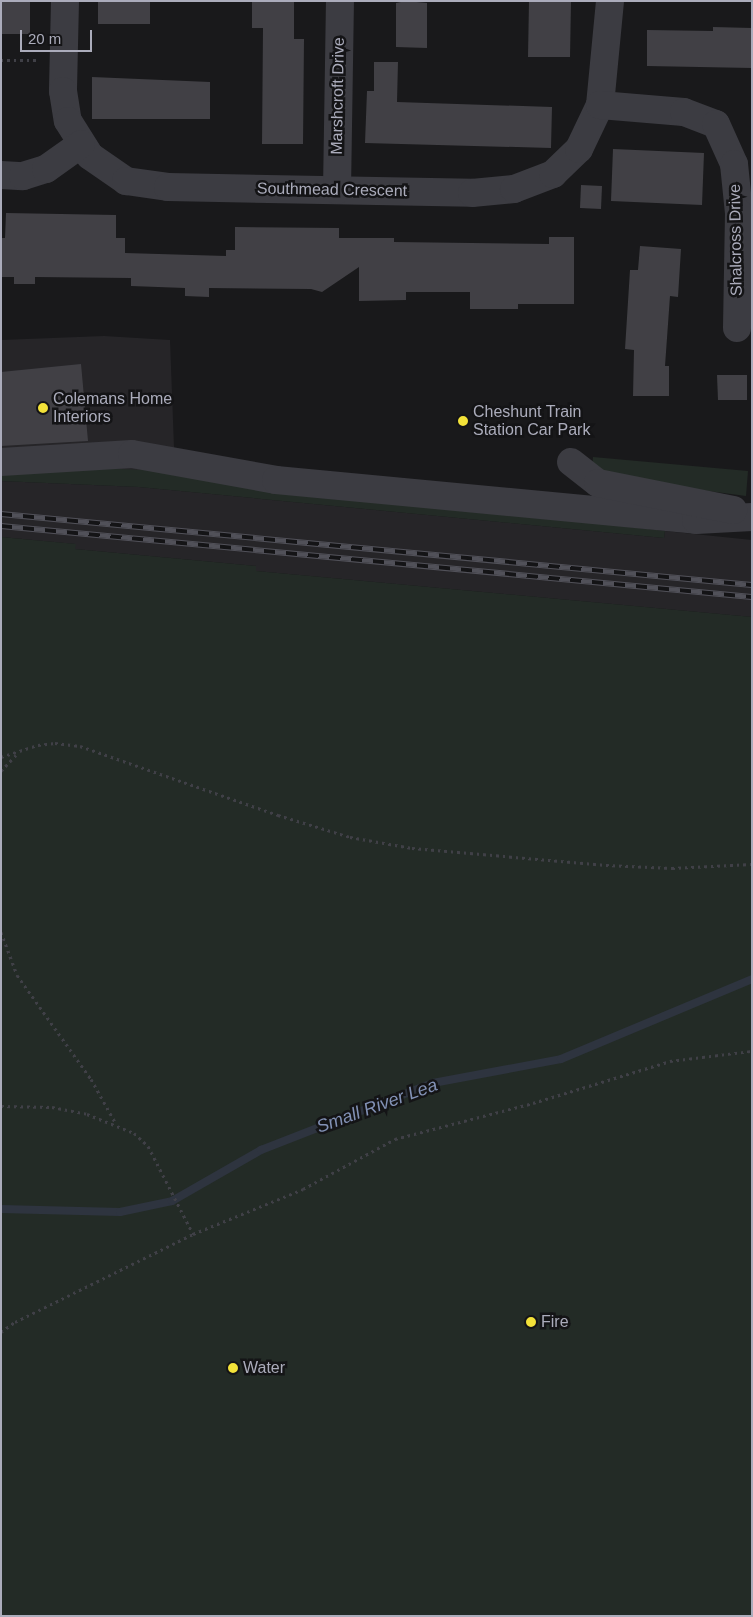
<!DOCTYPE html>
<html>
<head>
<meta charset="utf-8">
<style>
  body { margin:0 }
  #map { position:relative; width:753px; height:1617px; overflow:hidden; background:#19191b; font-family:Helvetica,sans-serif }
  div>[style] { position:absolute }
  .built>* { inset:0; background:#262528 }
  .green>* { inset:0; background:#232b26 }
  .stream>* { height:8px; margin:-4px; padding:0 4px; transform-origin:4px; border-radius:4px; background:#2e343f }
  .building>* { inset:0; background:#414045 }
  .path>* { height:3px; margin-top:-1.5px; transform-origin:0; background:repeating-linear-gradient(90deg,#404047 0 2.5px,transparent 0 6.5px) }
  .minor>* { height:28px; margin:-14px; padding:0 14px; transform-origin:14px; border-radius:14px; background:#3c3c42 }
  .rail>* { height:5.5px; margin-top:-2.75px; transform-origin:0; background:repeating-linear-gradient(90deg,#141416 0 11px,#515159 0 22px); box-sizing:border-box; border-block:1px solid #515159 }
  .dots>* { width:14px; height:14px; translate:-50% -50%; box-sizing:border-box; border:2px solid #141416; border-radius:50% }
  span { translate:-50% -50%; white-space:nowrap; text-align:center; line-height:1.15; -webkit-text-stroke:5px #141416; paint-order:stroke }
  .street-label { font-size:16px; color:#abacbb }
  .poi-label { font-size:16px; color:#abacbb }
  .left { translate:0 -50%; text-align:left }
  .water-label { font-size:18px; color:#8291b5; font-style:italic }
  .frame { position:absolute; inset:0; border:2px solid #abacbb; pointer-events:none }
  .scale { position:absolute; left:20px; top:30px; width:72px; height:22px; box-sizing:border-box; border:2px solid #abacbb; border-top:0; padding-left:6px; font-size:15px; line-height:18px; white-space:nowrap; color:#abacbb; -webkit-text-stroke:4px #141416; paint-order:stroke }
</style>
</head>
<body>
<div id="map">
  <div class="built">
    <i style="clip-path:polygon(104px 336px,170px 340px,175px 474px,97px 468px,1px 474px,1px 340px)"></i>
    <i style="clip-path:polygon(1px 481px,139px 487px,664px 538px,665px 531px,752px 540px,752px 617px,256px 571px,256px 566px,75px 549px,75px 544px,1px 537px)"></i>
  </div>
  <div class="green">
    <i style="clip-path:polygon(593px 457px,748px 471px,746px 496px,611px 478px,592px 467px)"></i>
    <i style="clip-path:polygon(97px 468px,145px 470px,665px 531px,664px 538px,139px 487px,1px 481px,1px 474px)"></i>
    <i style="clip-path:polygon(1px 537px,76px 544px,75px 549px,256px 566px,256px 571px,752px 617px,752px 1616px,1px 1616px)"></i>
  </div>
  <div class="stream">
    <i style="left:1px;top:1209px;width:119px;rotate:1.4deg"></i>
    <i style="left:120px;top:1212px;width:53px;rotate:-11.9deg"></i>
    <i style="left:172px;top:1201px;width:103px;rotate:-29.8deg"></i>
    <i style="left:261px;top:1150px;width:185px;rotate:-21.3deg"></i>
    <i style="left:433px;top:1083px;width:130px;rotate:-10.6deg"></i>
    <i style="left:561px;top:1059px;width:207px;rotate:-22.7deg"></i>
  </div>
  <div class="building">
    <i style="clip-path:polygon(1px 1px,30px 1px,30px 34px,1px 34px)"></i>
    <i style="clip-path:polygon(98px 1px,150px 1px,150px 24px,98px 24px)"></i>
    <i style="clip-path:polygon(252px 1px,294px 1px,294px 39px,304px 39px,303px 144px,262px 144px,263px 28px,252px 28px)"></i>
    <i style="clip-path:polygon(406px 1px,427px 3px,427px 48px,396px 47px,396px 3px)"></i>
    <i style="clip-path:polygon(529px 1px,571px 1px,570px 57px,528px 57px)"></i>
    <i style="clip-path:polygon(713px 27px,752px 28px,752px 68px,647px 66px,647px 30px,713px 31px)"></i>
    <i style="clip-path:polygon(374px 62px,398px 62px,397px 102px,552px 107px,551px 148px,365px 143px,367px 91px,374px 91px)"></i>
    <i style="clip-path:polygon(92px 77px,210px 82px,210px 119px,92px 119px)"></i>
    <i style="clip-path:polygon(613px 149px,704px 153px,702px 205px,611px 201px)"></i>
    <i style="clip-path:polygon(581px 185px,602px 186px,601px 209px,580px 208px)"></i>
    <i style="clip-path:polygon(6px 213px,116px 215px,116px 238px,125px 238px,125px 253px,226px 256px,226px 250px,235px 250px,235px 227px,339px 228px,339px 238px,394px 238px,394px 242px,549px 244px,549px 237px,574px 237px,574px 304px,518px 304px,518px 309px,470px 309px,470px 292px,406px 292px,406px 300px,359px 301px,359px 267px,322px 292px,311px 289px,209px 288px,209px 297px,185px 296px,185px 288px,131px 286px,131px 278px,35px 277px,35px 284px,14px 284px,14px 277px,1px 277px,1px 238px,5px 238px)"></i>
    <i style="clip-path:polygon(640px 246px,681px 249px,678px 297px,670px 296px,665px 366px,669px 366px,669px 396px,633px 396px,634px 350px,625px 349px,630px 270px,638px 270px)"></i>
    <i style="clip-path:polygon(81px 364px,88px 441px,1px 446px,1px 372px)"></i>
    <i style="clip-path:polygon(717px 375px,747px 375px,747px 400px,718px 400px)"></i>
  </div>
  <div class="path">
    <i style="left:1px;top:60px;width:37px"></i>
    <i style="left:1px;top:757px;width:39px;rotate:-18deg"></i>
    <i style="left:38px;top:745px;width:17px;rotate:-7deg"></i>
    <i style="left:55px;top:743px;width:25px;rotate:7deg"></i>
    <i style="left:80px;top:746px;width:210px;rotate:19.2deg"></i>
    <i style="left:278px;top:815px;width:75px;rotate:17deg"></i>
    <i style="left:350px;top:837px;width:63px;rotate:10.1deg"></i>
    <i style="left:412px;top:848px;width:195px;rotate:5deg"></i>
    <i style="left:606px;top:865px;width:66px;rotate:2.6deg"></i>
    <i style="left:672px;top:868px;width:80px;rotate:-2.9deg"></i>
    <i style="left:1px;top:771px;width:22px;rotate:-47deg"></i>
    <i style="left:1px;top:932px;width:46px;rotate:69.6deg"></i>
    <i style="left:17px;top:975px;width:128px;rotate:54.6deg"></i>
    <i style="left:91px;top:1079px;width:51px;rotate:60.9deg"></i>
    <i style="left:1px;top:1106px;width:51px;rotate:1.1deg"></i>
    <i style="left:52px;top:1107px;width:36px;rotate:11deg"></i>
    <i style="left:87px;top:1114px;width:51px;rotate:22deg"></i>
    <i style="left:134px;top:1133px;width:19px;rotate:43deg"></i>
    <i style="left:148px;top:1146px;width:99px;rotate:62.9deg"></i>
    <i style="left:1px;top:1332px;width:17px;rotate:-36deg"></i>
    <i style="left:15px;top:1322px;width:199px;rotate:-26.3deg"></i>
    <i style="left:193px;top:1234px;width:119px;rotate:-22.2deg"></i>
    <i style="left:303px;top:1189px;width:105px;rotate:-28.5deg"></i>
    <i style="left:395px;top:1139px;width:143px;rotate:-14.6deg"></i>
    <i style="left:533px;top:1103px;width:143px;rotate:-17deg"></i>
    <i style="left:670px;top:1061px;width:83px;rotate:-7deg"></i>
  </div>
  <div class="minor">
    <i style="left:65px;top:1px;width:90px;rotate:91.3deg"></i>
    <i style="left:63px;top:91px;width:30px;rotate:81deg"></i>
    <i style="left:68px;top:121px;width:41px;rotate:57.8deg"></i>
    <i style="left:90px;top:156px;width:44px;rotate:34.8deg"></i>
    <i style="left:126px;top:181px;width:42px;rotate:8.1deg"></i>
    <i style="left:168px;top:187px;width:304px;rotate:1.1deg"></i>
    <i style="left:472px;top:193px;width:42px;rotate:-5.4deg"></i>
    <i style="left:514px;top:189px;width:42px;rotate:-21deg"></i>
    <i style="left:553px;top:174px;width:36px;rotate:-44deg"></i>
    <i style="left:579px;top:149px;width:49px;rotate:-64.5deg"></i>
    <i style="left:600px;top:105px;width:104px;rotate:-84.5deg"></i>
    <i style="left:600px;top:105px;width:84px;rotate:4.8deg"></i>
    <i style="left:684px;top:112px;width:34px;rotate:21deg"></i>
    <i style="left:716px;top:124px;width:44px;rotate:65.8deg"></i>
    <i style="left:734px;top:164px;width:49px;rotate:84.2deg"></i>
    <i style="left:739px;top:213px;width:115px;rotate:91deg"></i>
    <i style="left:1px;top:175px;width:22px;rotate:3deg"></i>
    <i style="left:23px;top:176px;width:24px;rotate:-17deg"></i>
    <i style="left:46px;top:169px;width:43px;rotate:-35.5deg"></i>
    <i style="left:337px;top:190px;width:189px;rotate:-89.1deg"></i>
    <i style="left:1px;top:462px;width:131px;rotate:-3.5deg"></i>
    <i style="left:132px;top:454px;width:146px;rotate:10.2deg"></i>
    <i style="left:276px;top:480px;width:422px;rotate:5.4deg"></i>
    <i style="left:696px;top:520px;width:56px;rotate:-3.1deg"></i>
    <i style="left:571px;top:462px;width:34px;rotate:38deg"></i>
    <i style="left:598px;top:483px;width:138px;rotate:11.3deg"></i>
  </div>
  <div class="rail">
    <i style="left:1px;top:514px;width:754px;rotate:5.4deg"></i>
    <i style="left:1px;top:526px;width:754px;rotate:5.4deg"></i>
  </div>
  <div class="dots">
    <i style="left:43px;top:408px;background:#f3e239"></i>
    <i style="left:463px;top:421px;background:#f3e239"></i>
    <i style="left:531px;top:1322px;background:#f3e239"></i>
    <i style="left:233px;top:1368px;background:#f3e239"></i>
  </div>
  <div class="street-label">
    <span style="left:338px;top:96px;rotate:-89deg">Marshcroft Drive</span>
    <span style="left:332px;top:190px;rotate:1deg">Southmead Crescent</span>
    <span style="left:736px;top:240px;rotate:-91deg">Shalcross Drive</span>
  </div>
  <div class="poi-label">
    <span class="left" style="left:53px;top:408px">Colemans Home<br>Interiors</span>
    <span class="left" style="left:473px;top:421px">Cheshunt Train<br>Station Car Park</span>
    <span class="left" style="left:541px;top:1322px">Fire</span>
    <span class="left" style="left:243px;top:1368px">Water</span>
  </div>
  <div class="water-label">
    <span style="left:377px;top:1106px;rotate:-20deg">Small River Lea</span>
  </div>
  <div class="frame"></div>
  <div class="scale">20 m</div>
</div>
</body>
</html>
